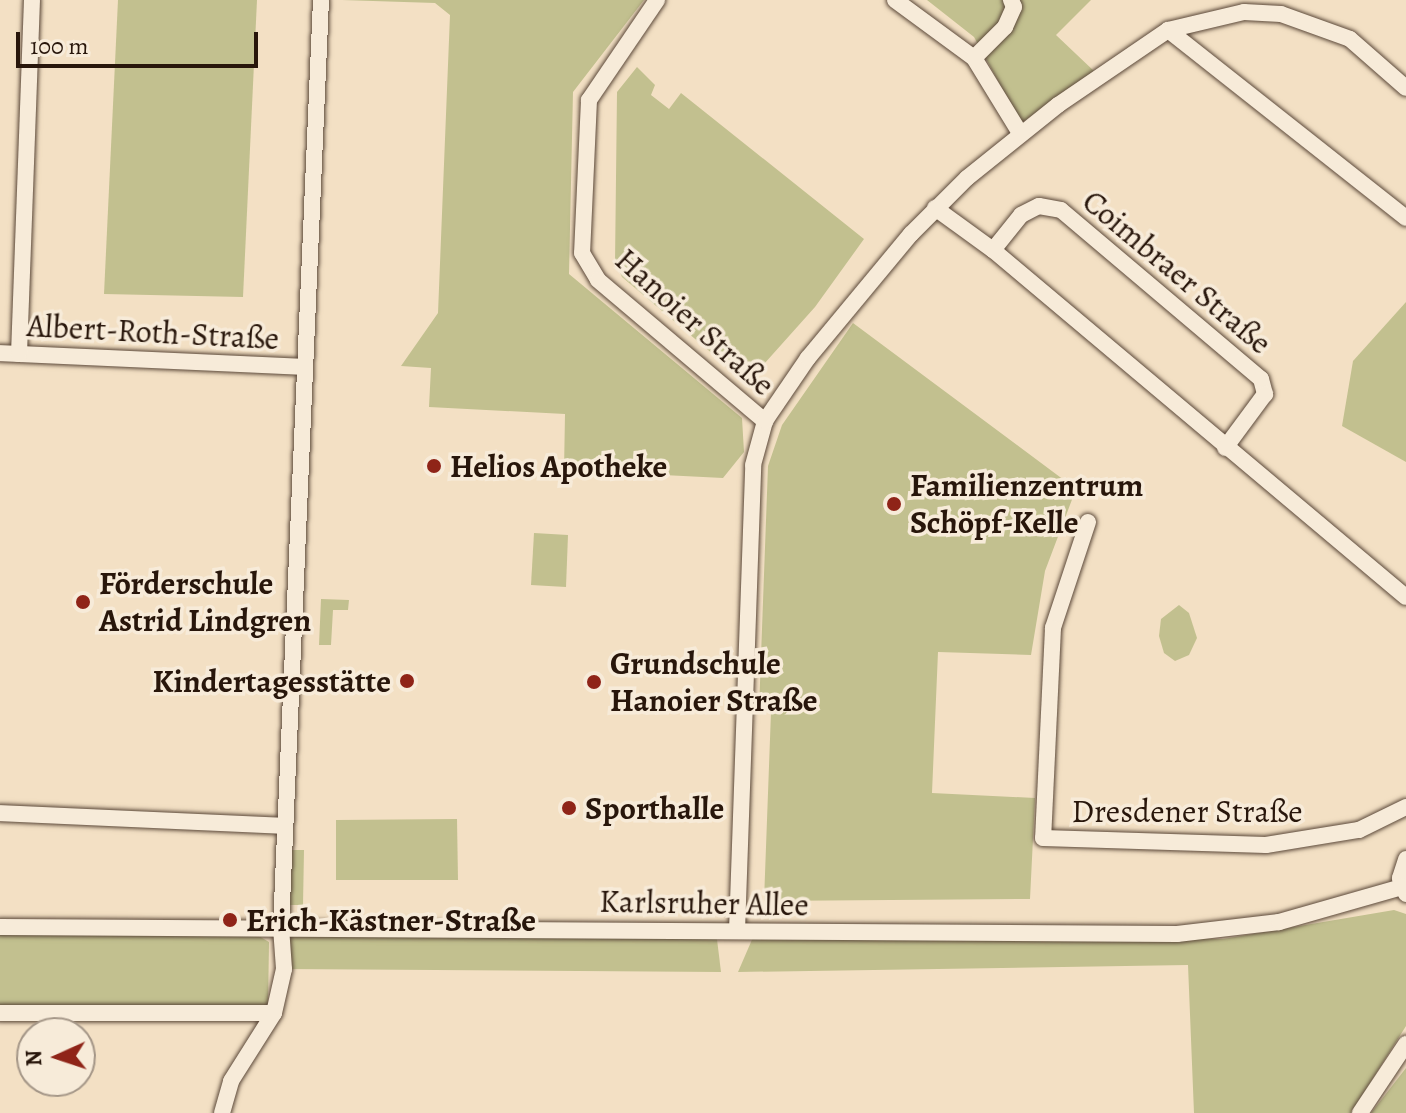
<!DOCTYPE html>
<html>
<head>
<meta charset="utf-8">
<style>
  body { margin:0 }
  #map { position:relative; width:1406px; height:1113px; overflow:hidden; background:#f3e0c4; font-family:Alegreya,serif }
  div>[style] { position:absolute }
  .green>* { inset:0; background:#c2c08f }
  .roads { filter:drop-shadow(0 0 2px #5b4839) drop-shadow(0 0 2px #5b4839) }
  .minor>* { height:16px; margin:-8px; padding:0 8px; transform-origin:8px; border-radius:8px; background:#f7ebd9 }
  .dots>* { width:22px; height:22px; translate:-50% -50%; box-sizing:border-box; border:4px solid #f7ebd9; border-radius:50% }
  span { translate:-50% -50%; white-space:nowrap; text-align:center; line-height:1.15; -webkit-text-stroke:7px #f7ebd9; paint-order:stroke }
  .street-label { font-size:32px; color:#28160b }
  .poi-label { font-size:32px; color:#28160b; font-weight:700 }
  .left { translate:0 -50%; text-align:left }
  .right { translate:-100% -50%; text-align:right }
  .north { position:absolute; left:16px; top:1017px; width:80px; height:80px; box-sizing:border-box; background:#f7ebd9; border:2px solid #a49687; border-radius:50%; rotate:267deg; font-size:22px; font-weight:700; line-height:32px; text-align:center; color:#28160b }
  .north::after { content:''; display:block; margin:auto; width:28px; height:36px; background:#8f2418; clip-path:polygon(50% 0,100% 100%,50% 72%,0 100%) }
  .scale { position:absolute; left:16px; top:32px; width:242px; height:36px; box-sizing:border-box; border:4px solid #28160b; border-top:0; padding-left:10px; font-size:24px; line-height:28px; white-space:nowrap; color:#28160b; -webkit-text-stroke:6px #f7ebd9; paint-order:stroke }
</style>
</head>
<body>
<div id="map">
  <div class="green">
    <i style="clip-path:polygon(118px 0,257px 0,243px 297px,104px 294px)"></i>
    <i style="clip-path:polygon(342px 0,644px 0,573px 92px,569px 274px,742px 418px,744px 452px,723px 478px,564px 470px,565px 414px,429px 407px,431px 368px,401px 366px,438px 313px,450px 15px,435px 3px)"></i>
    <i style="clip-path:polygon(927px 0,1091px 0,1056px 35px,1095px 72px,1021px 123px,974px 37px)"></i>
    <i style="clip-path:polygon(637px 67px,655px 85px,651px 95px,669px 109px,681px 93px,864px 239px,815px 307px,747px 383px,622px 277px,615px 263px,617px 92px)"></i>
    <i style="clip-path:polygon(1406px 302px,1406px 462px,1342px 426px,1353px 361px)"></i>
    <i style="clip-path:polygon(853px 323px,1076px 489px,1045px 571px,1031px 655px,938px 652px,932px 793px,1035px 798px,1030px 899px,764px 901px,771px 712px,759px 710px,768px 466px,782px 425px)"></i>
    <i style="clip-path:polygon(534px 533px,568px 535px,566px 587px,531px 585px)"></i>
    <i style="clip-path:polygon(321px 599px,349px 600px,348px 610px,333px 610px,331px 645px,319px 645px)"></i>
    <i style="clip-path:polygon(1179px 605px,1189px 613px,1197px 638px,1189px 655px,1175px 661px,1164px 653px,1159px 636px,1161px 619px)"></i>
    <i style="clip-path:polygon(457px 819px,458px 880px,336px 880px,336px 820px)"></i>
    <i style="clip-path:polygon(292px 850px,304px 850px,303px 905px,290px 905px)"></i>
    <i style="clip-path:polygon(1394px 910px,1406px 914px,1406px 1026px,1351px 1113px,1194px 1113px,1188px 965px,738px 972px,754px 935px,1223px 939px)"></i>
    <i style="clip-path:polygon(291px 928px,716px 931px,721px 972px,284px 969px)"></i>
    <i style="clip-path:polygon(0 935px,257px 935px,269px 942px,268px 1006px,0 1005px)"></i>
    <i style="clip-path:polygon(1406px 1068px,1406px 1113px,1371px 1113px)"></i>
  </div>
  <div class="roads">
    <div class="minor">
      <i style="left:657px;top:0;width:121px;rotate:124.2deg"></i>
      <i style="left:589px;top:100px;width:153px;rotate:92.6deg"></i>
      <i style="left:582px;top:253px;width:31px;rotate:59deg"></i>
      <i style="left:598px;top:280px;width:219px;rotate:40.2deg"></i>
      <i style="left:895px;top:0;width:98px;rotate:36.3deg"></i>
      <i style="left:974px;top:58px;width:88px;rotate:58.5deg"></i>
      <i style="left:1168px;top:30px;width:303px;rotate:38.3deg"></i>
      <i style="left:974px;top:58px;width:44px;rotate:-45deg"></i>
      <i style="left:1005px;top:27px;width:22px;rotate:-66deg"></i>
      <i style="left:1014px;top:7px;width:8px;rotate:-113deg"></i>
      <i style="left:935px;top:208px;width:72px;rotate:35.9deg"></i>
      <i style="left:993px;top:250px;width:539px;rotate:40.04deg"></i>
      <i style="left:993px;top:250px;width:45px;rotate:-51.3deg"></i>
      <i style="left:1021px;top:215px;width:20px;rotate:-27deg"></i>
      <i style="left:1039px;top:206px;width:22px;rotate:10deg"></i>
      <i style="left:1061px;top:210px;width:262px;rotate:40.2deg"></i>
      <i style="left:1261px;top:379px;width:16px;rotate:75deg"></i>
      <i style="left:1265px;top:394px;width:67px;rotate:126.5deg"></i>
      <i style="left:0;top:353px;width:304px;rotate:2.6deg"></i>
      <i style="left:19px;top:354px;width:354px;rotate:-87.9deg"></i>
      <i style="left:1088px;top:522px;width:112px;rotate:108.3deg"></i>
      <i style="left:1053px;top:628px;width:210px;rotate:92.7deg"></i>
      <i style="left:1043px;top:838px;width:223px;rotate:1.8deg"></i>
      <i style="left:1266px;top:845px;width:94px;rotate:-9.2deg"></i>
      <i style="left:1359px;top:830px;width:52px;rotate:-26.1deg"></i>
      <i style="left:0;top:813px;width:285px;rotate:2.6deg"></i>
      <i style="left:1406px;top:894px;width:17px;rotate:-111deg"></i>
      <i style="left:1400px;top:878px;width:20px;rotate:-72deg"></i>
      <i style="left:0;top:927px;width:1177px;rotate:0.34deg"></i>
      <i style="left:1177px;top:934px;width:103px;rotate:-6.7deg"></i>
      <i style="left:1279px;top:922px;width:128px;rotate:-15.9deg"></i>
      <i style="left:737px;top:931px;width:466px;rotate:-88deg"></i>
      <i style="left:753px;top:465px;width:46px;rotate:-74.7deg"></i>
      <i style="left:765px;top:421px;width:76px;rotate:-55.7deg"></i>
      <i style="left:808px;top:358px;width:161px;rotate:-50.3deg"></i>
      <i style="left:911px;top:234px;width:79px;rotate:-45deg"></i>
      <i style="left:967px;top:178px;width:117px;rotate:-38.7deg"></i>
      <i style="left:1058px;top:105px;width:133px;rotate:-34.3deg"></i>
      <i style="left:1168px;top:30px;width:78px;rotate:-13.3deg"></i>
      <i style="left:1244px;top:12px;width:37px;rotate:3deg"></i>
      <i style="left:1281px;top:14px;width:73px;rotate:19.9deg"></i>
      <i style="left:1350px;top:39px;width:74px;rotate:41.2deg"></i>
      <i style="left:0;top:1013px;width:274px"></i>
      <i style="left:222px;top:1113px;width:33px;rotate:-74deg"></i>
      <i style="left:231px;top:1081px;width:80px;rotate:-57.7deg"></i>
      <i style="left:274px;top:1013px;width:45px;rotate:-77.2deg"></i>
      <i style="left:284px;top:969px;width:42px;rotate:-94.1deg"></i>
      <i style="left:281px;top:927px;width:928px;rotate:-87.53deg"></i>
      <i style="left:1360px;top:1113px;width:83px;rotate:-56.3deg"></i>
    </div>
  </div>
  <div class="dots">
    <i style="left:434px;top:466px;background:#8f2418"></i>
    <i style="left:894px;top:504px;background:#8f2418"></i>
    <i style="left:83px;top:602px;background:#8f2418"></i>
    <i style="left:407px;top:681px;background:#8f2418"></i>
    <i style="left:594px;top:682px;background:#8f2418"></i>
    <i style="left:569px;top:808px;background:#8f2418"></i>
    <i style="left:230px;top:920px;background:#8f2418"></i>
  </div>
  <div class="street-label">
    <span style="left:1177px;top:272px;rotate:40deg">Coimbraer Straße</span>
    <span style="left:695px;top:322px;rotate:42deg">Hanoier Straße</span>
    <span style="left:153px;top:332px;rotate:3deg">Albert-Roth-Straße</span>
    <span style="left:1187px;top:811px">Dresdener Straße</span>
    <span style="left:704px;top:903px;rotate:1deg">Karlsruher Allee</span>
  </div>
  <div class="poi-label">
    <span class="left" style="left:450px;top:466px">Helios Apotheke</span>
    <span class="left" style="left:910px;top:504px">Familienzentrum<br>Schöpf-Kelle</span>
    <span class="left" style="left:99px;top:602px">Förderschule<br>Astrid Lindgren</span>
    <span class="left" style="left:610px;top:682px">Grundschule<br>Hanoier Straße</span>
    <span class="right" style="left:391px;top:681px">Kindertagesstätte</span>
    <span class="left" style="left:585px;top:808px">Sporthalle</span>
    <span class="left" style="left:246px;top:920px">Erich-Kästner-Straße</span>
  </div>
  <div class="north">N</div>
  <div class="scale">100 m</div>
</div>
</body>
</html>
